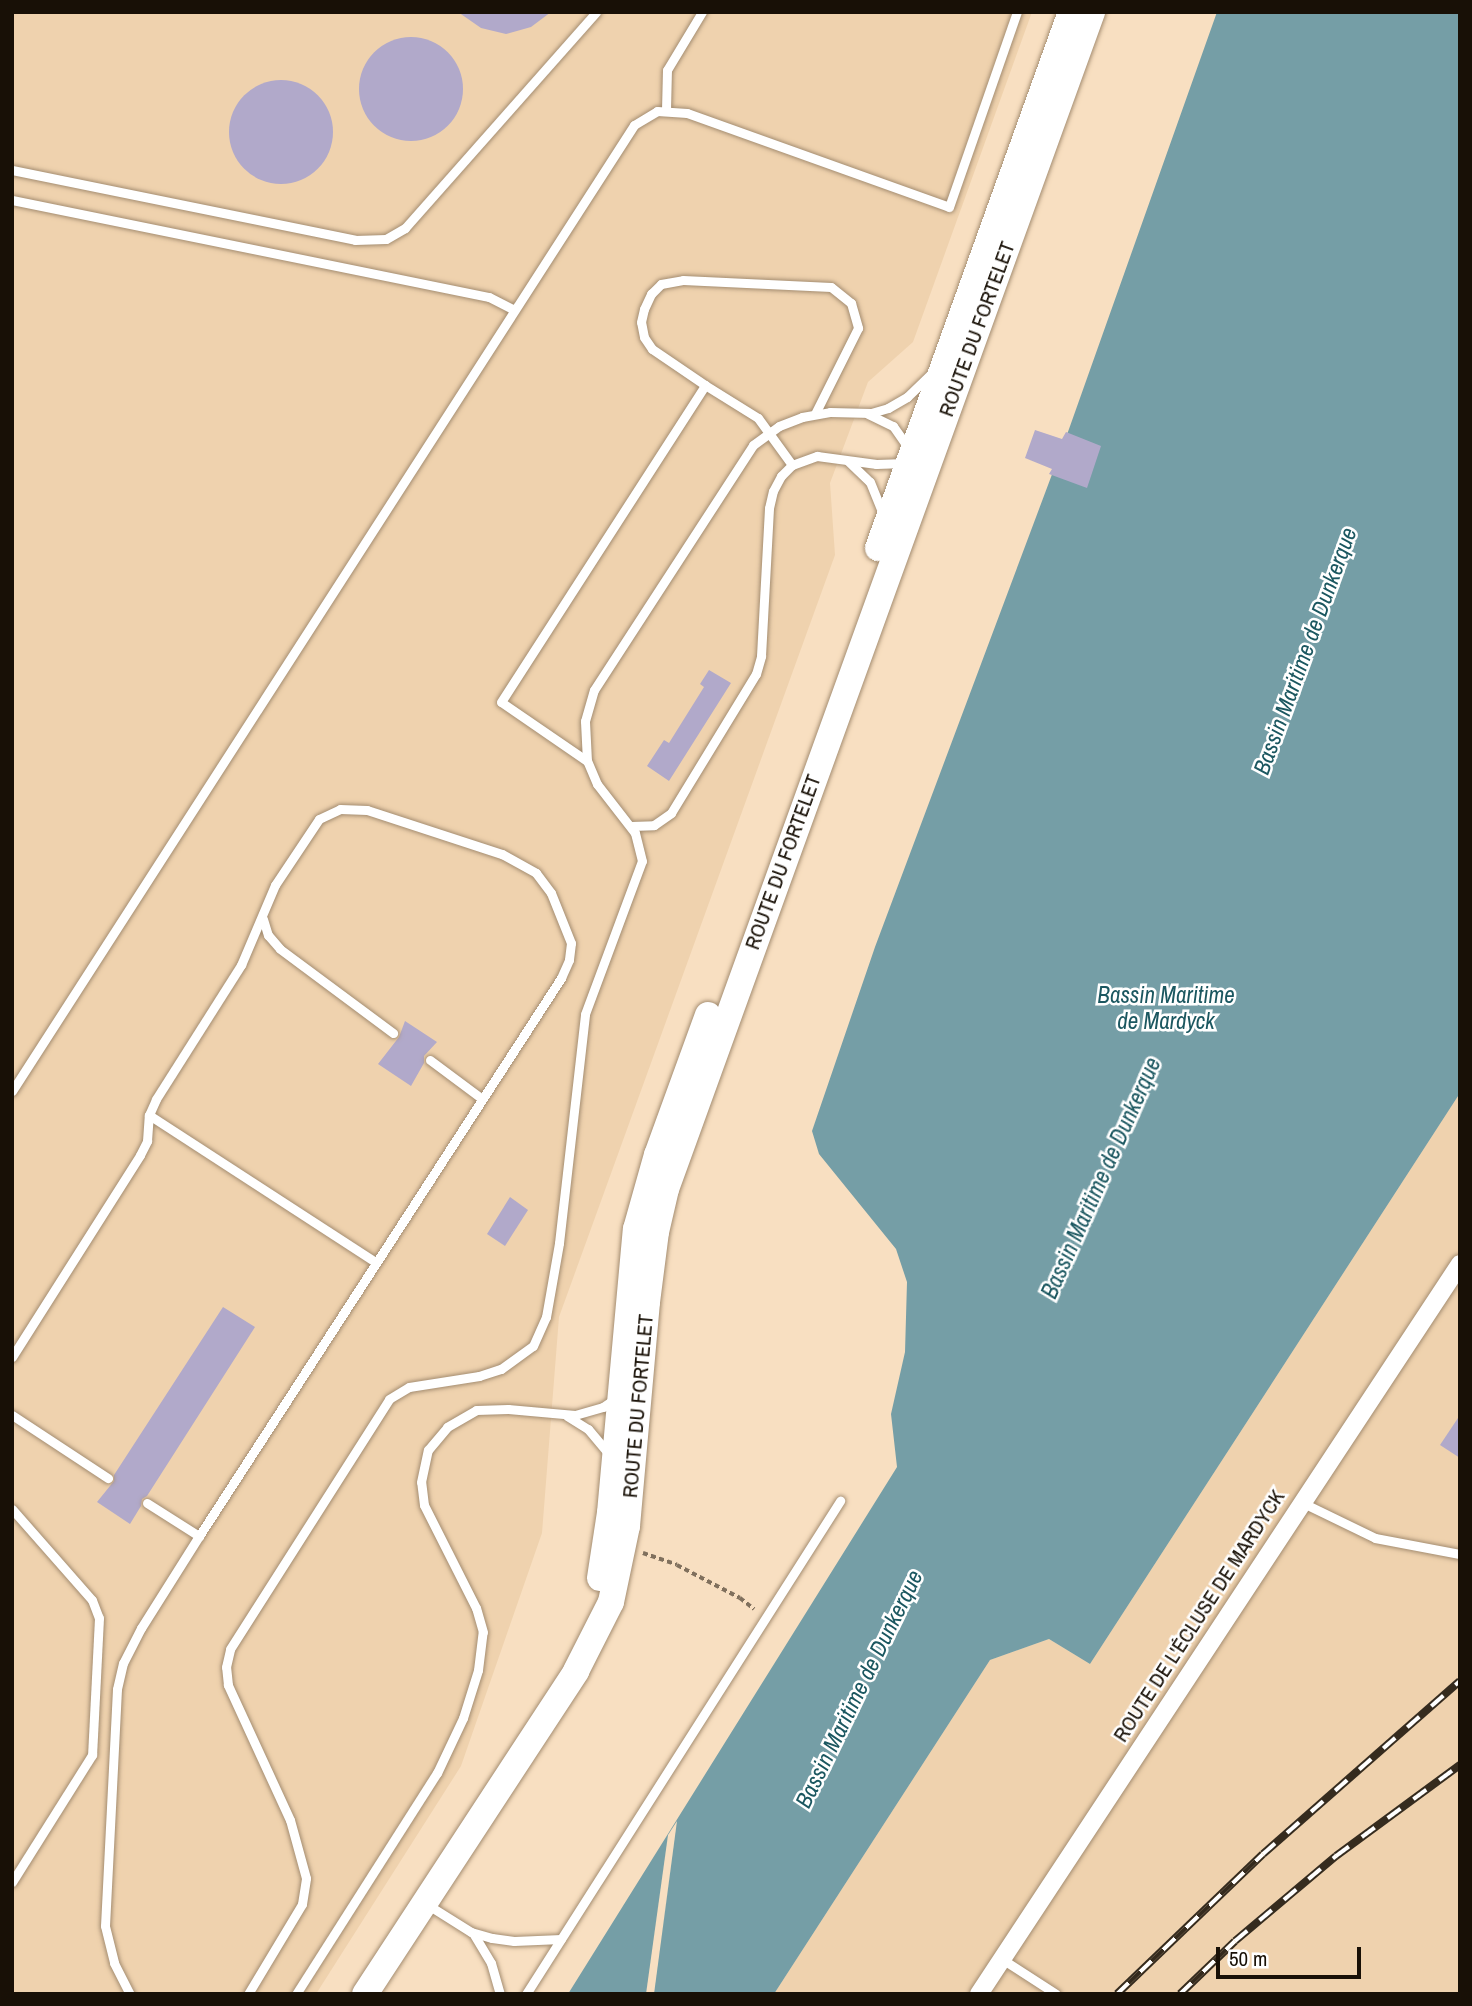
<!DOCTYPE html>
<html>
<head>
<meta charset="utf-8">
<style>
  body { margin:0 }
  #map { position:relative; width:1472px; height:2006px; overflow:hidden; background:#f8dfc1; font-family:"Archivo Narrow",sans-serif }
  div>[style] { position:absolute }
  .built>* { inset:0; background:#efd2ae }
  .water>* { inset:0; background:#759ea6 }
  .pier>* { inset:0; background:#f8dfc1 }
  .building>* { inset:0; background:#b1a9ca }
  .round { border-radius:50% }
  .path>* { height:3.5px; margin-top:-1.75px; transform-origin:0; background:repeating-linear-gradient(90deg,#80705d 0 5px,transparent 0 8.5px) }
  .roads { filter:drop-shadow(0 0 2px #a48d71) drop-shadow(0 0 2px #a48d71) }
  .lane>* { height:9px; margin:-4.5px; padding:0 4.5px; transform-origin:4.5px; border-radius:4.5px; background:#fff }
  .street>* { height:18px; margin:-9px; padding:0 9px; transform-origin:9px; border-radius:9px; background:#fff }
  .secondary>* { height:26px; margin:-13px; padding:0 13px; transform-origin:13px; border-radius:13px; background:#fff }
  .rail>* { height:8px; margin-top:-4px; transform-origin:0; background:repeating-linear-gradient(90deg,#fff 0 16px,#352b1e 0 32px); box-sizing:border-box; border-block:2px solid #352b1e }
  span { translate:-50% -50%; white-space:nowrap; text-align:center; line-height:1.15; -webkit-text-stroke:5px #fff; paint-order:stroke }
  .street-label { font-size:21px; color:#181006 }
  .water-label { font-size:23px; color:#1b5760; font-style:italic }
  .frame { position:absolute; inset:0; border:14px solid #181006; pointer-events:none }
  .scale { position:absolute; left:1216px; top:1947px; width:145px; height:32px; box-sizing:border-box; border:4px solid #181006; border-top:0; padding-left:9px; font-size:21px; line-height:24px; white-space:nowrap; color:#181006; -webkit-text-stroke:5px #fff; paint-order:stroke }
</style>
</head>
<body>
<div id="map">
  <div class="built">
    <i style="clip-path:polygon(12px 12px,1032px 12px,913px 342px,868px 382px,830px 483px,835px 555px,559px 1317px,542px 1533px,461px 1766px,316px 1994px,12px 1994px)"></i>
    <i style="clip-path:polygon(1460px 1093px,1460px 1994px,774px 1994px,990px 1660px,1049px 1639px,1090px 1664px)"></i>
  </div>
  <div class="water">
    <i style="clip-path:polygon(1217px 12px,1460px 12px,1460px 1093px,1090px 1664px,1049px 1639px,990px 1660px,774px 1994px,568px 1994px,897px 1467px,891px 1414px,905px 1352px,907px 1282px,896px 1249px,819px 1154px,812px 1131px,875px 947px,1069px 429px)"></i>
  </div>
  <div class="pier">
    <i style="clip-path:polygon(677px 1821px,654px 1994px,646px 1994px,668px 1835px)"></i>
  </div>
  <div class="building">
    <i style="clip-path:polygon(458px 12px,551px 12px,531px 27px,506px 34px,481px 28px)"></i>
    <i class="round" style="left:359px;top:37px;width:104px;height:104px"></i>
    <i class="round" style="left:229px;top:80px;width:104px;height:104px"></i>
    <i style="clip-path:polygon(1035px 430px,1062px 439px,1066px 432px,1101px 446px,1087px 488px,1049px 474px,1052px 469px,1025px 458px)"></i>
    <i style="clip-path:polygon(709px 670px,731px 683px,669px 781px,647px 766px,664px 740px,669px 743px,704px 687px,700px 684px)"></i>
    <i style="clip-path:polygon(405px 1021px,437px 1042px,424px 1056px,424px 1063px,411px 1086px,378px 1064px,399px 1037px)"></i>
    <i style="clip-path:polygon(510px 1197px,528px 1210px,505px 1246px,487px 1234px)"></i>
    <i style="clip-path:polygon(223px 1307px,255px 1327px,147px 1496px,142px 1499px,141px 1506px,130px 1524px,97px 1502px,114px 1481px,114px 1475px)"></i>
    <i style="clip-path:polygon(1460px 1415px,1460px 1458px,1440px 1445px)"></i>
  </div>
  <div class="path">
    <i style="left:643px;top:1553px;width:36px;rotate:19deg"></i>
    <i style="left:677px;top:1565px;width:71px;rotate:27.6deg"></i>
    <i style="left:740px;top:1598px;width:18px;rotate:38deg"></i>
  </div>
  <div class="roads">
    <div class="lane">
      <i style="left:666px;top:110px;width:40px;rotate:-88.6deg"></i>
      <i style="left:667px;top:70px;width:68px;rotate:-58.9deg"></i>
      <i style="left:12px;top:170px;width:350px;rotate:11.5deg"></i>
      <i style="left:355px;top:240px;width:31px;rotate:-2deg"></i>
      <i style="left:386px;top:239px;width:22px;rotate:-30deg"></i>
      <i style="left:405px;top:228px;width:288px;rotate:-48.5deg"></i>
      <i style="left:12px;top:200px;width:487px;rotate:11.5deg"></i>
      <i style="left:489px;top:297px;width:28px;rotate:27deg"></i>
      <i style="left:705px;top:385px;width:64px;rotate:-145.8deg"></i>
      <i style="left:652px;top:349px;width:14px;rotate:-124deg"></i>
      <i style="left:644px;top:337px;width:15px;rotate:-101deg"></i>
      <i style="left:641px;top:322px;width:13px;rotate:-77deg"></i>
      <i style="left:644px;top:309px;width:17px;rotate:-65deg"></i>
      <i style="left:651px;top:294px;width:14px;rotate:-45deg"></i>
      <i style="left:661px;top:284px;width:22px;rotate:-10deg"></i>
      <i style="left:683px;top:280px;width:148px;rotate:2.7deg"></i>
      <i style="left:831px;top:287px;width:26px;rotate:39deg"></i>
      <i style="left:851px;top:303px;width:26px;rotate:74deg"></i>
      <i style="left:858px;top:328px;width:96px;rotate:116.6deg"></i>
      <i style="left:868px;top:414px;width:28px;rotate:26deg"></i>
      <i style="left:893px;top:426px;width:28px;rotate:55deg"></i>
      <i style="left:848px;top:461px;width:30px;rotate:44deg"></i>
      <i style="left:870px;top:482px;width:32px;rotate:68deg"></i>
      <i style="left:587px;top:761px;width:104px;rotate:-145.5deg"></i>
      <i style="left:501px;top:702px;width:377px;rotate:-57.2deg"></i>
      <i style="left:705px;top:385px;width:62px;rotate:31.9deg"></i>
      <i style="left:758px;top:418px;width:58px;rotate:54.1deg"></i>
      <i style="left:631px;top:826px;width:23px;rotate:-2deg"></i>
      <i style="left:654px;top:825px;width:21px;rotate:-35deg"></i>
      <i style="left:671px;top:813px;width:163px;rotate:-58.6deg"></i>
      <i style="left:756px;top:674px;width:19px;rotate:-74deg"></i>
      <i style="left:761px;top:656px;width:148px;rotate:-86.9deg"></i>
      <i style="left:769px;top:508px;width:17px;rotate:-77deg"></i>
      <i style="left:773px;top:491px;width:17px;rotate:-62deg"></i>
      <i style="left:781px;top:476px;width:16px;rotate:-45deg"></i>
      <i style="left:792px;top:465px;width:27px;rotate:-20deg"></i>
      <i style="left:817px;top:456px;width:60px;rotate:7.7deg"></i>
      <i style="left:876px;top:464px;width:29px;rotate:-2deg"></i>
      <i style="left:263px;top:919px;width:17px;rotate:73deg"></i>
      <i style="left:268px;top:935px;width:18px;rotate:49deg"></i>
      <i style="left:280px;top:949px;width:141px;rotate:36.6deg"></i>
      <i style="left:430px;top:1060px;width:64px;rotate:36.7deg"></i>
      <i style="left:12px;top:1091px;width:1149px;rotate:-57.22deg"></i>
      <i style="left:634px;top:125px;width:27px;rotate:-31deg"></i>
      <i style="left:657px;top:111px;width:30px;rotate:4deg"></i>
      <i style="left:687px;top:113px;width:278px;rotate:19.7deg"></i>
      <i style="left:949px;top:207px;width:207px;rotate:-70.8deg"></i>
      <i style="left:149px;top:1115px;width:270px;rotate:33deg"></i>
      <i style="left:12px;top:1357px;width:239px;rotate:-57.6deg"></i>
      <i style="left:140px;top:1155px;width:16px;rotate:-63deg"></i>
      <i style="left:147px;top:1141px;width:26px;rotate:-86deg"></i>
      <i style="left:149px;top:1115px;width:17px;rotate:-66deg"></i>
      <i style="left:156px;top:1099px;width:159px;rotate:-57.6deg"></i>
      <i style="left:241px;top:965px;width:87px;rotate:-67deg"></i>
      <i style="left:275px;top:885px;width:79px;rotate:-56.3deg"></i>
      <i style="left:319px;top:819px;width:23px;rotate:-25deg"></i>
      <i style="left:340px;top:809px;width:27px;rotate:2deg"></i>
      <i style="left:367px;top:810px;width:142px;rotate:18.1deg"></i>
      <i style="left:502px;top:854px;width:39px;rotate:29deg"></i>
      <i style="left:536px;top:873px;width:25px;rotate:53deg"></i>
      <i style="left:551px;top:893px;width:54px;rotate:68.2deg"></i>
      <i style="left:571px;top:943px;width:17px;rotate:97deg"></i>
      <i style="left:569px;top:960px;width:20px;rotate:114deg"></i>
      <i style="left:561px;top:978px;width:665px;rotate:122.97deg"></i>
      <i style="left:199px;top:1536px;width:109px;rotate:122.2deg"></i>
      <i style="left:141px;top:1628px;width:39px;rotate:117deg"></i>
      <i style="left:123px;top:1663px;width:27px;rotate:103deg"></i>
      <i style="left:117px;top:1689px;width:237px;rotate:92.9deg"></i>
      <i style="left:105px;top:1926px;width:38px;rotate:76deg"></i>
      <i style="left:114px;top:1963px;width:35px;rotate:63deg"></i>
      <i style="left:12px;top:1415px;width:115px;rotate:33.3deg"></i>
      <i style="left:567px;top:1416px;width:25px;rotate:32deg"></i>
      <i style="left:588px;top:1429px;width:31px;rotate:50deg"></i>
      <i style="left:1301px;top:1502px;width:82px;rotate:25.9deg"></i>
      <i style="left:1375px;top:1538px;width:86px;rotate:10.7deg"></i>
      <i style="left:147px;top:1503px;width:62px;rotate:32.4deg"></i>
      <i style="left:12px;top:1509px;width:121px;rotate:48.7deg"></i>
      <i style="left:92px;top:1600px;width:19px;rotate:69deg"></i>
      <i style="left:99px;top:1618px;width:137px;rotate:92.9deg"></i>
      <i style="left:92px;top:1755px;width:150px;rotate:122.2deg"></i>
      <i style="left:428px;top:1905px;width:51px;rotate:32.1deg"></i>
      <i style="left:471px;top:1932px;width:22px;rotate:16deg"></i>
      <i style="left:492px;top:1938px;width:22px;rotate:8deg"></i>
      <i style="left:514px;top:1941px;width:47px;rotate:-2.4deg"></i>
      <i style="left:473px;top:1933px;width:35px;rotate:59deg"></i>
      <i style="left:491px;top:1963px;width:32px;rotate:74deg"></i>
      <i style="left:1002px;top:1959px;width:64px;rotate:32.9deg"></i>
      <i style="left:248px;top:1994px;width:105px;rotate:-59deg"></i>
      <i style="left:302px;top:1904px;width:26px;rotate:-81deg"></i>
      <i style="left:306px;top:1878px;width:60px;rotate:-105.4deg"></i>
      <i style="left:290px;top:1820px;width:149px;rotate:-114.7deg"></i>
      <i style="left:228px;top:1685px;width:18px;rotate:-96deg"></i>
      <i style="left:226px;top:1667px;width:18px;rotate:-77deg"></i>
      <i style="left:230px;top:1649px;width:296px;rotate:-57.5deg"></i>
      <i style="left:389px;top:1399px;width:23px;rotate:-31deg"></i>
      <i style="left:409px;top:1387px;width:71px;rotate:-8.9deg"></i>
      <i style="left:479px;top:1376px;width:23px;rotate:-18deg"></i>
      <i style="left:501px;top:1369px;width:39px;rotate:-36deg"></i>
      <i style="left:533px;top:1346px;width:32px;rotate:-66deg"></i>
      <i style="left:546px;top:1317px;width:75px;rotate:-80deg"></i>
      <i style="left:559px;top:1243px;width:230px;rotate:-83.5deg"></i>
      <i style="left:585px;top:1014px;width:163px;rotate:-69.6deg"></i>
      <i style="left:642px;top:861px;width:29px;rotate:-104deg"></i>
      <i style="left:635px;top:833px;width:62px;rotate:-127.8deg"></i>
      <i style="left:597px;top:784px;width:25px;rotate:-113deg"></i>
      <i style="left:587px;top:761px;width:40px;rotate:-92.9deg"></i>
      <i style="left:585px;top:721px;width:32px;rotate:-74deg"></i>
      <i style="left:594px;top:690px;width:292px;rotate:-57deg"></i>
      <i style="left:753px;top:445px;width:32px;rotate:-36deg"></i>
      <i style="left:779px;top:426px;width:25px;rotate:-21deg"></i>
      <i style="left:802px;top:417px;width:28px;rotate:-10deg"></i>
      <i style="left:830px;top:412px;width:41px;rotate:1.4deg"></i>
      <i style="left:871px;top:413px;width:18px;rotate:-16deg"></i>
      <i style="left:888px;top:408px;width:22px;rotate:-30deg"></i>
      <i style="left:907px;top:397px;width:35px;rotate:-44deg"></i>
      <i style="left:296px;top:1994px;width:262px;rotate:-57.5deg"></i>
      <i style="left:437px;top:1773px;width:61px;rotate:-64.7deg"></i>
      <i style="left:463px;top:1718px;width:50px;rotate:-72.6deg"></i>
      <i style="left:478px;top:1670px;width:38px;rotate:-83deg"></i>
      <i style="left:483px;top:1632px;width:25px;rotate:-106deg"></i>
      <i style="left:476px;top:1608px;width:115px;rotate:-116.8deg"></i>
      <i style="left:424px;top:1505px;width:23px;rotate:-97deg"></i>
      <i style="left:421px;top:1482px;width:33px;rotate:-78deg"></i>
      <i style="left:428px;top:1450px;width:30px;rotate:-50deg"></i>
      <i style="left:447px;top:1427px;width:34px;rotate:-30deg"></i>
      <i style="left:476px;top:1410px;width:32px;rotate:-2deg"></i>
      <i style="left:508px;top:1409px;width:67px;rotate:5.1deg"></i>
      <i style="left:575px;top:1415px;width:29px;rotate:-16deg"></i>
      <i style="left:603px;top:1407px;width:16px;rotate:-35deg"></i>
      <i style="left:526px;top:1994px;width:585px;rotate:-57.51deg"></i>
    </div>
    <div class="street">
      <i style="left:979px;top:1994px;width:874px;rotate:-56.62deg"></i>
    </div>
    <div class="secondary">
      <i style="left:878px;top:548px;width:570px;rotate:-70.2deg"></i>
      <i style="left:600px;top:1578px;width:66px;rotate:-81.3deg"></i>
      <i style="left:610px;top:1513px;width:285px;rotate:-84.8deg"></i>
      <i style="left:636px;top:1229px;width:77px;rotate:-74.2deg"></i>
      <i style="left:657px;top:1155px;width:149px;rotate:-70deg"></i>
      <i style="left:365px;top:1994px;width:386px;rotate:-56.8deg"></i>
      <i style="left:576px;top:1671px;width:77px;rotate:-63.1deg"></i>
      <i style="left:611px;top:1602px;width:78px;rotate:-78.1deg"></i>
      <i style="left:627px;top:1526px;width:225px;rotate:-84.9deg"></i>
      <i style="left:647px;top:1302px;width:71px;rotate:-82.7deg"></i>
      <i style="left:656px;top:1232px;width:44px;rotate:-76.9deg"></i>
      <i style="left:666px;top:1189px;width:1252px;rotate:-70.1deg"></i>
    </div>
  </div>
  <div class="rail">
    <i style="left:1117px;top:1994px;width:202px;rotate:-43.8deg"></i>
    <i style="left:1263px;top:1854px;width:262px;rotate:-41.3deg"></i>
    <i style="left:1180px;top:1994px;width:76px;rotate:-43.9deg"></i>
    <i style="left:1235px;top:1941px;width:132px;rotate:-40.1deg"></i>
    <i style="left:1336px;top:1856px;width:154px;rotate:-36.3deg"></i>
  </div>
  <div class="street-label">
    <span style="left:977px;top:329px;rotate:-70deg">ROUTE DU FORTELET</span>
    <span style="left:783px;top:862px;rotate:-70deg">ROUTE DU FORTELET</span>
    <span style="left:638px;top:1406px;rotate:-85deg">ROUTE DU FORTELET</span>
    <span style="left:1199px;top:1616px;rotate:-57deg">ROUTE DE L'ÉCLUSE DE MARDYCK</span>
  </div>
  <div class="water-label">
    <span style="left:1305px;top:651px;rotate:-70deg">Bassin Maritime de Dunkerque</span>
    <span style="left:1166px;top:1008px">Bassin Maritime<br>de Mardyck</span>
    <span style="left:1101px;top:1178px;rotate:-66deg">Bassin Maritime de Dunkerque</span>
    <span style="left:859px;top:1689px;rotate:-64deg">Bassin Maritime de Dunkerque</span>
  </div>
  <div class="frame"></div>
  <div class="scale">50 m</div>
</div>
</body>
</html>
